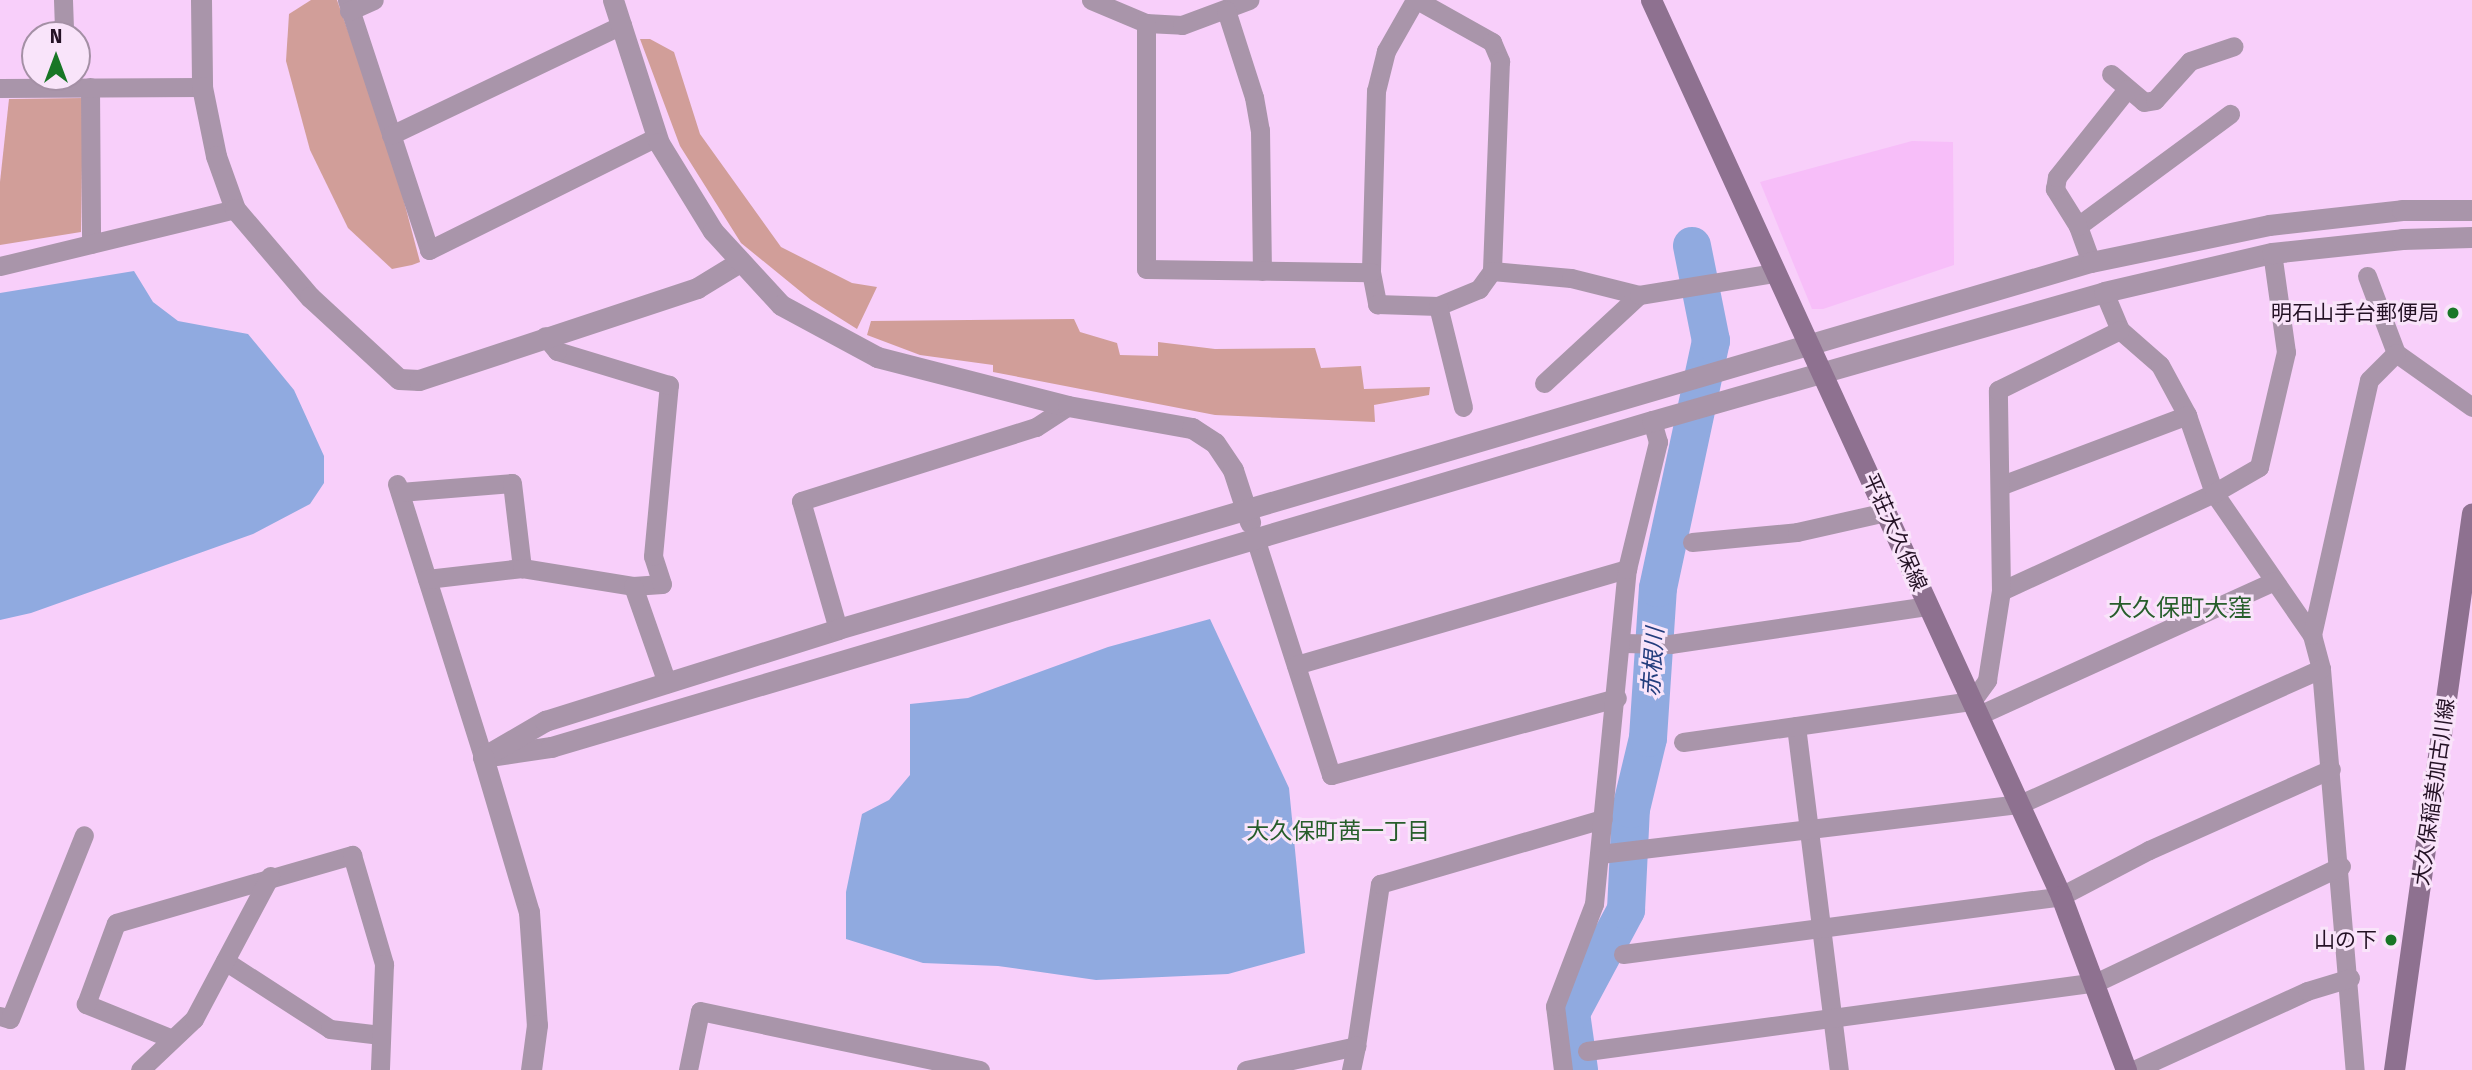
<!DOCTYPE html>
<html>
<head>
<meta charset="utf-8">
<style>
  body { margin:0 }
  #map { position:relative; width:2472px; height:1070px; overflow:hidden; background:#f8cffa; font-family:"Fira Sans","Noto Sans JP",sans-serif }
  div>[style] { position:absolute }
  .built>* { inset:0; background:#f7bef9 }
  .green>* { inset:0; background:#d19e99 }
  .water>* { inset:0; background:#90aae0 }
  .river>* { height:38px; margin:-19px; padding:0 19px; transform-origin:19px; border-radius:19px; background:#90aae0 }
  .minor>* { height:19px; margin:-9.5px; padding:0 9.5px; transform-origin:9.5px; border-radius:9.5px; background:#a995aa }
  .tertiary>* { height:21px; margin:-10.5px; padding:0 10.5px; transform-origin:10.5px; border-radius:10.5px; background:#a995aa }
  .secondary>* { height:21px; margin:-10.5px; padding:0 10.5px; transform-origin:10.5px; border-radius:10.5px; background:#8e7190 }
  .dots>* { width:19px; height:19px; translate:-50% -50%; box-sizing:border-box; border:4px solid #f9e4fa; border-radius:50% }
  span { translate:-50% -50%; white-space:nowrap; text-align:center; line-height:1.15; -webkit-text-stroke:6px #f9e4fa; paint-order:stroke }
  .poi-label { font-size:21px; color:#241225 }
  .right { translate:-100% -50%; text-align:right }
  .street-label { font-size:21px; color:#241225 }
  .water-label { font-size:23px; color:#233d7d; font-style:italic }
  .neighbourhood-label { font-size:23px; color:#275e2b }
  .quarter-label { font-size:24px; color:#275e2b }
  .north { position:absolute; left:21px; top:21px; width:70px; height:70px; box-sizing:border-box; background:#f9e4fa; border:2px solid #a490a5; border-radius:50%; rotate:0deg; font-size:19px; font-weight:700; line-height:28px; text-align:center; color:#241225 }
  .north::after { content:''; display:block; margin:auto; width:24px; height:32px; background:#187626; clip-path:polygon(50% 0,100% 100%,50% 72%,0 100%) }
</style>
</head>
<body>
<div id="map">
  <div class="built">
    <i style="clip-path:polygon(1912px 141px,1953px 142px,1954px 265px,1823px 309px,1812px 309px,1760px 182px)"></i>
  </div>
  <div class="green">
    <i style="clip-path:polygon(311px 0,337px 0,391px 152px,420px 262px,412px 265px,392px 269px,348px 228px,310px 150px,286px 61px,289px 14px)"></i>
    <i style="clip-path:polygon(640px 39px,650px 39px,674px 52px,700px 134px,781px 247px,852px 283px,877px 287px,857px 329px,811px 300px,741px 243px,680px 146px)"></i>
    <i style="clip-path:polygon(83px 98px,81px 232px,0 245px,0 182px,9px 99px)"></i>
    <i style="clip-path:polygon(1074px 319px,1080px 332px,1117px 343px,1120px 355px,1158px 356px,1158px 342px,1215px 349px,1315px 348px,1321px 368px,1361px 366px,1364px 389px,1430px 387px,1429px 395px,1374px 405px,1375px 422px,1215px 415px,993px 372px,993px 365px,920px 355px,867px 335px,871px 321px)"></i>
  </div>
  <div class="water">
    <i style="clip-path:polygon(134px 271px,153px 302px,178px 321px,248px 334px,294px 390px,324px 456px,324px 483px,310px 504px,253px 534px,31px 613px,0 620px,0 293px)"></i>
    <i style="clip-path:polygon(1210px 619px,1289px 788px,1305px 953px,1228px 974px,1096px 980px,998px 966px,923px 963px,846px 939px,846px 892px,862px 814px,889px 800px,910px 775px,910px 704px,968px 698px,1108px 647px)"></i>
  </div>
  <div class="river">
    <i style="left:1579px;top:1070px;width:58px;rotate:-98deg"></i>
    <i style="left:1571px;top:1013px;width:117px;rotate:-61.9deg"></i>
    <i style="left:1626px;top:910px;width:101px;rotate:-87.2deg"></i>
    <i style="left:1631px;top:809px;width:73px;rotate:-76.5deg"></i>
    <i style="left:1648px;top:738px;width:150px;rotate:-86.2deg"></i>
    <i style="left:1658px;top:588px;width:253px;rotate:-77.9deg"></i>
    <i style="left:1711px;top:341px;width:97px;rotate:-101.3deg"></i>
  </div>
  <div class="minor">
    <i style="left:63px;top:0;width:35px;rotate:88deg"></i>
    <i style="left:347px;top:0;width:263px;rotate:71.8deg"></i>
    <i style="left:429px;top:250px;width:254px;rotate:-26.4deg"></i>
    <i style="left:1091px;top:0;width:60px;rotate:22.7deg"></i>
    <i style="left:1146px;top:23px;width:36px;rotate:3deg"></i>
    <i style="left:1182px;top:25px;width:72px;rotate:-20.5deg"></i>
    <i style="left:1415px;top:0;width:59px;rotate:119.6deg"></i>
    <i style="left:1386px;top:51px;width:41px;rotate:104deg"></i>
    <i style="left:1376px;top:91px;width:181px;rotate:91.6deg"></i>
    <i style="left:1371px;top:272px;width:33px;rotate:79deg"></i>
    <i style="left:1377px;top:304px;width:61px;rotate:1.9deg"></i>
    <i style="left:1417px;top:0;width:86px;rotate:29.2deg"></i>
    <i style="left:1492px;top:42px;width:21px;rotate:67deg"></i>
    <i style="left:1500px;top:61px;width:210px;rotate:92.2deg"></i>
    <i style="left:1492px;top:271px;width:22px;rotate:126deg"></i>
    <i style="left:1479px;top:289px;width:44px;rotate:157.5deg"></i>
    <i style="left:1438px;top:306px;width:104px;rotate:76.1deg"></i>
    <i style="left:1226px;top:10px;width:91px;rotate:72.2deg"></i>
    <i style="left:1254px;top:97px;width:34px;rotate:80deg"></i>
    <i style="left:1260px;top:130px;width:141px;rotate:89.2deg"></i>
    <i style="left:349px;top:11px;width:27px;rotate:-24deg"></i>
    <i style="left:1146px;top:23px;width:246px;rotate:90deg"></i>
    <i style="left:1146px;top:269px;width:225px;rotate:0.8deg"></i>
    <i style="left:2111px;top:74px;width:43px;rotate:40.3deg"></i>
    <i style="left:2144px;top:102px;width:11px;rotate:-10deg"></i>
    <i style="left:2155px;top:100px;width:52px;rotate:-48.1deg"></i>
    <i style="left:2190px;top:61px;width:46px;rotate:-18.8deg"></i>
    <i style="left:90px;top:87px;width:157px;rotate:89.6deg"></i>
    <i style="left:0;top:88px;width:202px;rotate:-0.3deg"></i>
    <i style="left:391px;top:135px;width:256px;rotate:-25.5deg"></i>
    <i style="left:2078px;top:226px;width:189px;rotate:-36.4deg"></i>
    <i style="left:2091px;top:262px;width:38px;rotate:-110deg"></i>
    <i style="left:2078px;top:226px;width:44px;rotate:-121.9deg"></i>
    <i style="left:2055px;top:189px;width:12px;rotate:-81deg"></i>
    <i style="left:2057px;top:177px;width:112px;rotate:-51.5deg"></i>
    <i style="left:0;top:266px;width:242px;rotate:-13.6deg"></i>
    <i style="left:1492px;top:271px;width:79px;rotate:5.1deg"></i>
    <i style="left:1571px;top:278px;width:70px;rotate:14deg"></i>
    <i style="left:2367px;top:276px;width:82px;rotate:69.4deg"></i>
    <i style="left:2396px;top:353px;width:93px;rotate:35.4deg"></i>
    <i style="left:2104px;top:292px;width:41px;rotate:67.2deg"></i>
    <i style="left:2120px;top:330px;width:53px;rotate:41.2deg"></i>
    <i style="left:2160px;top:365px;width:57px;rotate:61.6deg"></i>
    <i style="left:2187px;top:415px;width:83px;rotate:70.9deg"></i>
    <i style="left:2214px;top:493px;width:173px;rotate:55.4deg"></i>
    <i style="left:2312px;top:635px;width:35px;rotate:75deg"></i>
    <i style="left:2321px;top:669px;width:402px;rotate:85.2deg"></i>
    <i style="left:1544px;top:383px;width:129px;rotate:-42.8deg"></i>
    <i style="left:1639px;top:295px;width:136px;rotate:-9.3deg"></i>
    <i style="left:397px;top:484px;width:286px;rotate:72.5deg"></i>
    <i style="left:2002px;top:485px;width:198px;rotate:-20.7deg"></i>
    <i style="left:400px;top:492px;width:112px;rotate:-4.6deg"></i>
    <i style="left:512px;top:483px;width:86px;rotate:83.3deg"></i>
    <i style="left:1255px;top:538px;width:249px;rotate:72.2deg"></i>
    <i style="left:1331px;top:775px;width:296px;rotate:-15.1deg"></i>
    <i style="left:1692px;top:542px;width:105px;rotate:-5.4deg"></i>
    <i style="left:1797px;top:532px;width:91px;rotate:-12.7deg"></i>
    <i style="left:427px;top:579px;width:96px;rotate:-6.6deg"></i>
    <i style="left:522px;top:568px;width:112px;rotate:9.2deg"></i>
    <i style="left:633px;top:586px;width:29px;rotate:-4deg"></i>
    <i style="left:662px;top:584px;width:29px;rotate:-108deg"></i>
    <i style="left:653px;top:556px;width:172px;rotate:-84.7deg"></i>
    <i style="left:669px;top:385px;width:117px;rotate:-163.1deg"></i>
    <i style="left:557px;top:351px;width:19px;rotate:-129deg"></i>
    <i style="left:633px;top:586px;width:103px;rotate:70.7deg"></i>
    <i style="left:2001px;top:591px;width:234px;rotate:-24.7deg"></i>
    <i style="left:2214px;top:493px;width:52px;rotate:-30deg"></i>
    <i style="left:2259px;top:467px;width:118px;rotate:-76.8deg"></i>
    <i style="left:2286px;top:352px;width:100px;rotate:-98deg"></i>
    <i style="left:838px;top:629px;width:133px;rotate:-106.1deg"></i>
    <i style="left:801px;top:501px;width:246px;rotate:-17.5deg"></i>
    <i style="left:1036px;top:427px;width:38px;rotate:-33deg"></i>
    <i style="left:2312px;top:635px;width:261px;rotate:-77.4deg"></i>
    <i style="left:2369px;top:380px;width:38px;rotate:-45deg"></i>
    <i style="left:1623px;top:643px;width:47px;rotate:1.2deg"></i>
    <i style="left:1670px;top:644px;width:261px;rotate:-8.4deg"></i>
    <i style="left:1296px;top:665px;width:345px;rotate:-16.2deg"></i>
    <i style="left:1979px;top:715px;width:324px;rotate:-24.4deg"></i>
    <i style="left:1796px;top:726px;width:347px;rotate:82.9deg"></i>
    <i style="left:1683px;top:742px;width:292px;rotate:-8.1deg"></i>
    <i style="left:1972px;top:701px;width:26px;rotate:-54deg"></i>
    <i style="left:1987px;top:680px;width:90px;rotate:-81.1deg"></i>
    <i style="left:2001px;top:591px;width:201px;rotate:-90.9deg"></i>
    <i style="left:1998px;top:390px;width:136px;rotate:-26.2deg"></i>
    <i style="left:1600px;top:854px;width:423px;rotate:-6.8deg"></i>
    <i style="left:2020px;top:804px;width:330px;rotate:-24.2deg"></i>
    <i style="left:1623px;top:954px;width:442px;rotate:-7.5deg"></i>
    <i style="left:2061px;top:896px;width:99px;rotate:-27.6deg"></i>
    <i style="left:2149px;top:850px;width:199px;rotate:-24deg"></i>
    <i style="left:225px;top:961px;width:125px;rotate:32.9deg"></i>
    <i style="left:330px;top:1029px;width:51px;rotate:6.7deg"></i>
    <i style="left:0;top:1016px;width:10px;rotate:17deg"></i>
    <i style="left:10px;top:1019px;width:198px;rotate:-68.1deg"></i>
    <i style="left:170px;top:1038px;width:91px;rotate:-158deg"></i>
    <i style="left:86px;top:1004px;width:86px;rotate:-69.7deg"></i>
    <i style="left:116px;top:923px;width:246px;rotate:-16.1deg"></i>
    <i style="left:352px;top:855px;width:114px;rotate:73.6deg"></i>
    <i style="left:384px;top:964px;width:106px;rotate:92.2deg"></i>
    <i style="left:1587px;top:1051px;width:515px;rotate:-7.7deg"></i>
    <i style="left:2097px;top:982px;width:270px;rotate:-25.4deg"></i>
    <i style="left:140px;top:1070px;width:74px;rotate:-43.4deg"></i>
    <i style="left:194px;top:1019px;width:162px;rotate:-62deg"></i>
    <i style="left:688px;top:1070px;width:60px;rotate:-78.5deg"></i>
    <i style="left:700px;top:1011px;width:286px;rotate:11.9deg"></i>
    <i style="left:1246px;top:1070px;width:113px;rotate:-12.3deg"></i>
    <i style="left:1356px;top:1046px;width:164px;rotate:-81.6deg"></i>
    <i style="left:1380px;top:884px;width:232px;rotate:-16.3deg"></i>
    <i style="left:1351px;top:1070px;width:25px;rotate:-78deg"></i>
    <i style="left:1563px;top:1070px;width:64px;rotate:-97.1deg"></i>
    <i style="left:1555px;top:1006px;width:109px;rotate:-69.1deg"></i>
    <i style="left:1594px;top:904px;width:337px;rotate:-84.4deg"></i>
    <i style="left:1627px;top:569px;width:131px;rotate:-76.3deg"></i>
    <i style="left:1658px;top:442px;width:22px;rotate:-106deg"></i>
    <i style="left:2134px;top:1070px;width:190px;rotate:-24.5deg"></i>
    <i style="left:2307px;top:991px;width:45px;rotate:-16.8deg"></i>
  </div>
  <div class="tertiary">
    <i style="left:201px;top:0;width:87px;rotate:89.3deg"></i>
    <i style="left:202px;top:87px;width:70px;rotate:78.5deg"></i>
    <i style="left:216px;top:156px;width:56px;rotate:70.3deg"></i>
    <i style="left:235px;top:209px;width:116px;rotate:49.6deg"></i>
    <i style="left:310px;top:297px;width:121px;rotate:42.7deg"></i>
    <i style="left:399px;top:379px;width:20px;rotate:3deg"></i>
    <i style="left:419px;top:380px;width:293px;rotate:-18.3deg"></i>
    <i style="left:697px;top:288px;width:48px;rotate:-31.4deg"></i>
    <i style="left:613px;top:0;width:150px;rotate:72.2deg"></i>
    <i style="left:659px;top:143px;width:103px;rotate:58.5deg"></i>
    <i style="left:713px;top:231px;width:100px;rotate:47.4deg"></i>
    <i style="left:781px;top:305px;width:109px;rotate:28.4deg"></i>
    <i style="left:877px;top:357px;width:197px;rotate:14.4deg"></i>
    <i style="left:1068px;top:406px;width:126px;rotate:10.1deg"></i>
    <i style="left:1192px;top:428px;width:27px;rotate:33deg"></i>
    <i style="left:1215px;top:443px;width:32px;rotate:56deg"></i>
    <i style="left:1233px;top:470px;width:55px;rotate:71.9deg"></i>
    <i style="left:496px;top:755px;width:56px;rotate:-8.3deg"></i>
    <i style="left:551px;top:747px;width:1148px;rotate:-16.49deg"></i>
    <i style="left:1652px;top:421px;width:470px;rotate:-15.9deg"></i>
    <i style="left:2104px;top:292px;width:172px;rotate:-13.1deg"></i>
    <i style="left:2272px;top:253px;width:131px;rotate:-6.1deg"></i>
    <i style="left:2402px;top:239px;width:70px;rotate:-1.6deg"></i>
    <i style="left:483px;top:757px;width:72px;rotate:-30.1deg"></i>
    <i style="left:545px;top:721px;width:307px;rotate:-17.4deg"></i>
    <i style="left:838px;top:629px;width:1306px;rotate:-16.33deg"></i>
    <i style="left:2091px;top:262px;width:182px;rotate:-11.7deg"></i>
    <i style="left:2269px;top:225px;width:134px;rotate:-6.4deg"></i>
    <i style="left:2402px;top:210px;width:70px"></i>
    <i style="left:483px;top:757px;width:162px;rotate:73.5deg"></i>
    <i style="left:529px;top:912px;width:113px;rotate:86deg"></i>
    <i style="left:537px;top:1025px;width:45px;rotate:97.6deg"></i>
  </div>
  <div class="secondary">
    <i style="left:1651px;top:0;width:985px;rotate:65.41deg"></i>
    <i style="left:2061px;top:896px;width:186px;rotate:69.5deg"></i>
    <i style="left:2394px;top:1070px;width:562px;rotate:-82.03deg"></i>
  </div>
  <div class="dots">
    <i style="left:2453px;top:313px;background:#187626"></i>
    <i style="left:2391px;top:940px;background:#187626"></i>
  </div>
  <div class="poi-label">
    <span class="right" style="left:2439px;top:313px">明石山手台郵便局</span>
    <span class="right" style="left:2377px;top:940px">山の下</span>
  </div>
  <div class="street-label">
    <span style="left:1895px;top:532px;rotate:66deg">平荘大久保線</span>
    <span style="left:2434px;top:792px;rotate:-82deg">大久保稲美加古川線</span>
  </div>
  <div class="water-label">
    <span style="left:1653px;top:662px;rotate:-86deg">赤根川</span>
  </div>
  <div class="neighbourhood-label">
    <span style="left:1338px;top:831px">大久保町茜一丁目</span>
  </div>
  <div class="quarter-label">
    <span style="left:2180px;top:609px">大久保町大窪</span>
  </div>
  <div class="north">N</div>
</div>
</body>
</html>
